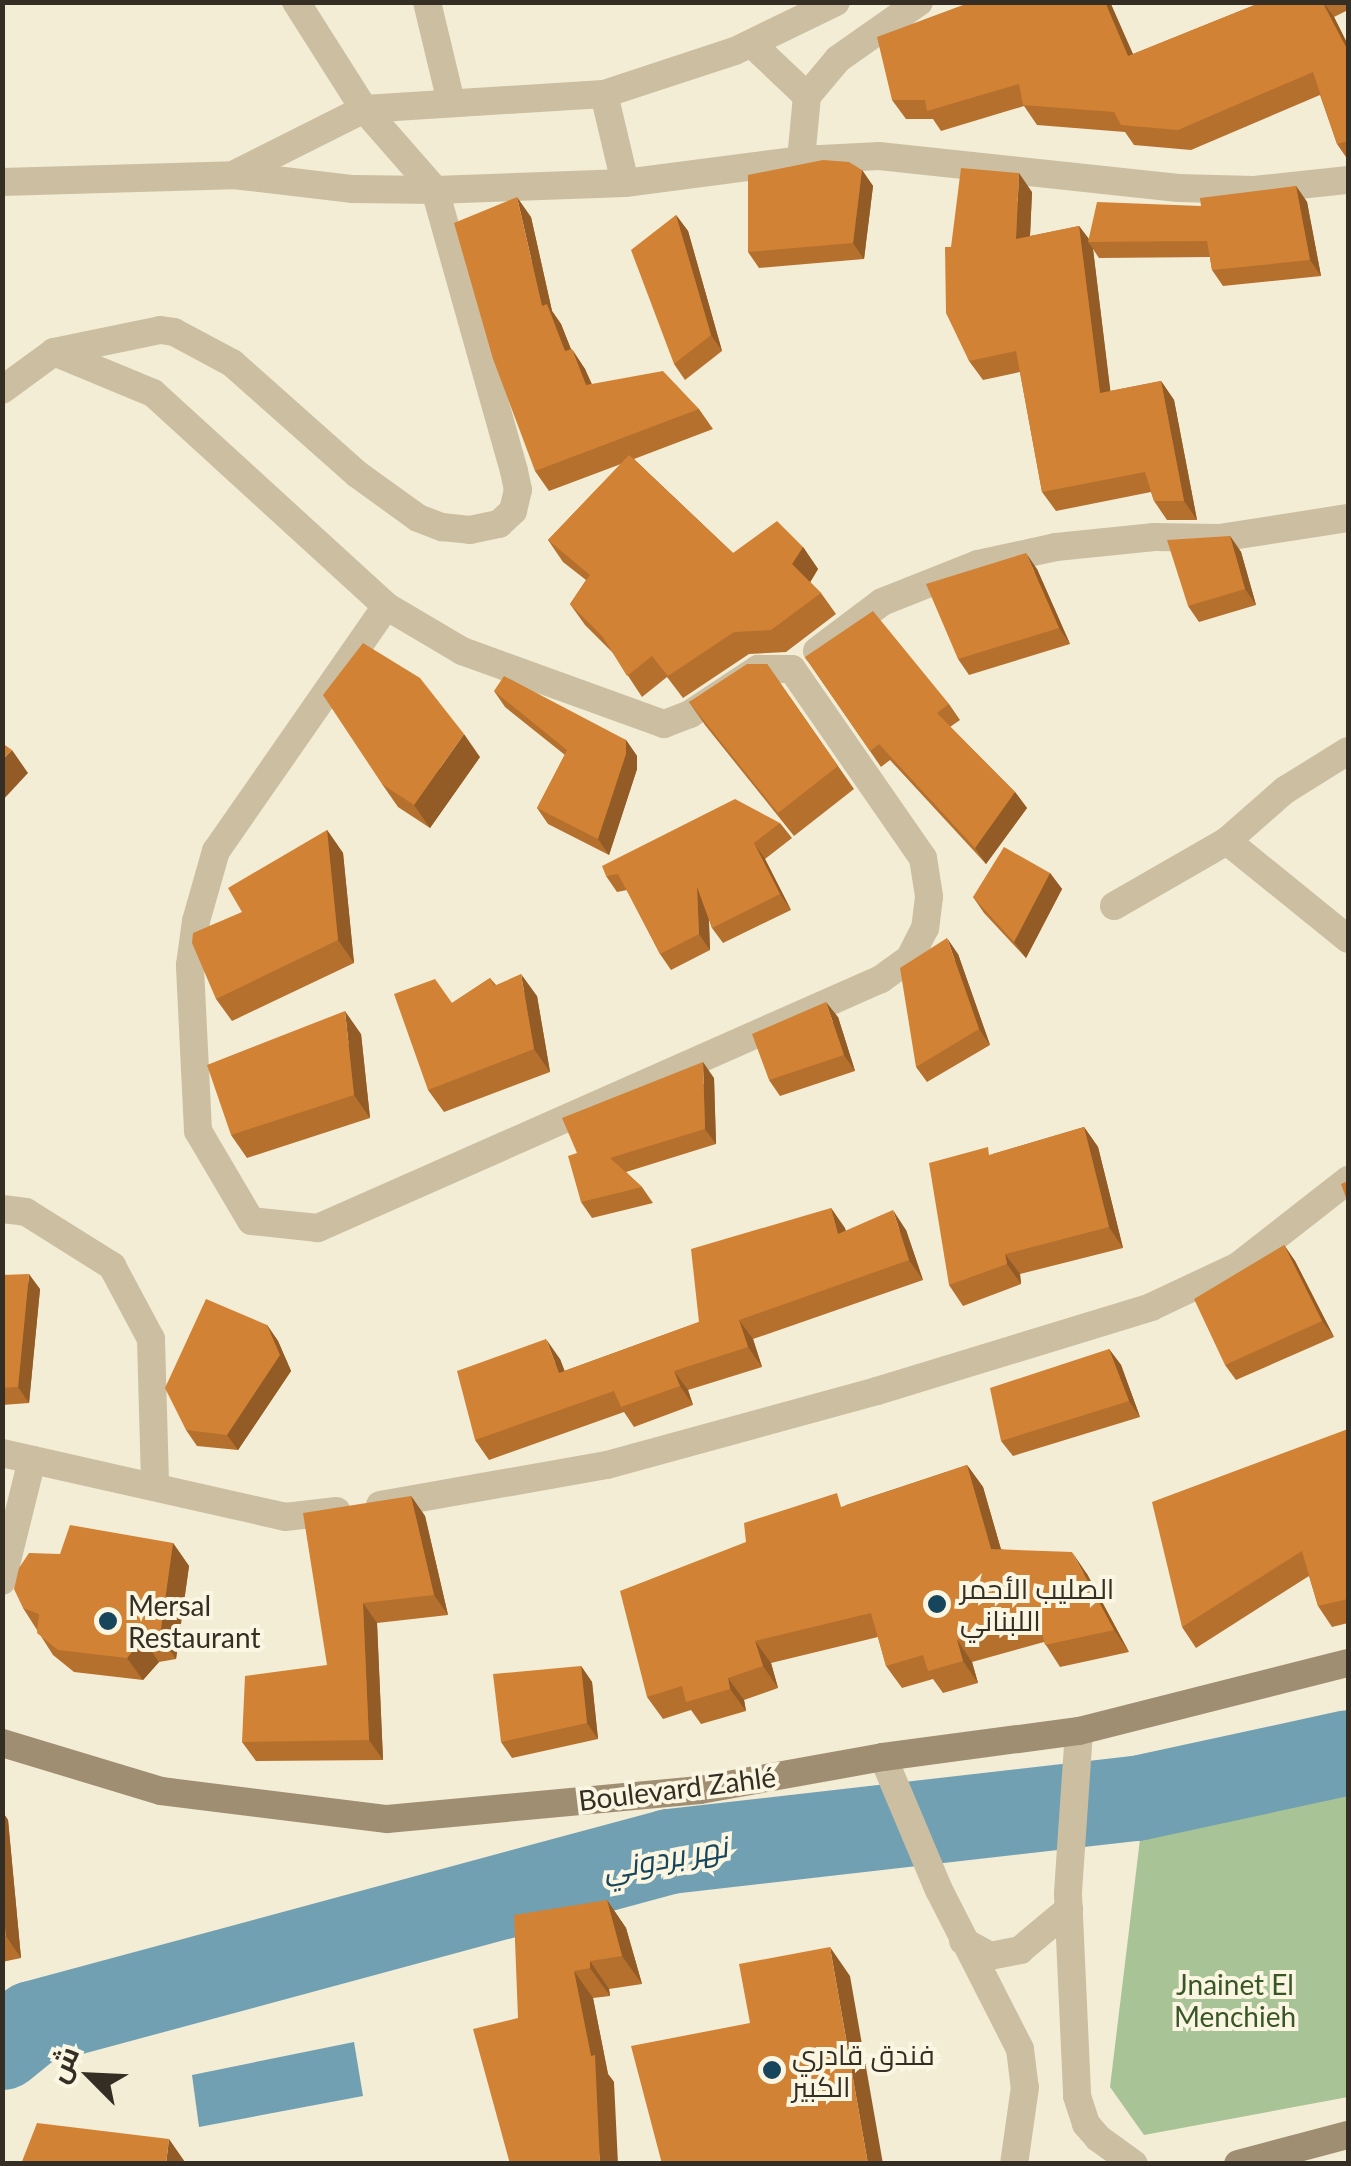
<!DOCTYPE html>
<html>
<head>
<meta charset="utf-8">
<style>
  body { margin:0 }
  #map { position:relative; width:1351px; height:2166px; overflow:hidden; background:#f3edd6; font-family:Lato,Cairo,sans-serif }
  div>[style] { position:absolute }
  .green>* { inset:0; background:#a8c395 }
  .water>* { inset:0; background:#72a0b3 }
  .river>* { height:85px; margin:-42.5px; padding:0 42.5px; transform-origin:42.5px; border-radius:42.5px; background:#72a0b3 }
  .minor>* { height:28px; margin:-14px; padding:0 14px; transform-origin:14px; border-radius:14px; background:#ccbfa1 }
  .tertiary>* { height:28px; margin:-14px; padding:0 14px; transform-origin:14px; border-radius:14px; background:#ccbfa1 }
  .secondary>* { height:28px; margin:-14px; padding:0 14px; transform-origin:14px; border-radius:14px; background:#a08e72 }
  .wall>* { inset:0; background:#b5702e }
  .shaded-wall>* { inset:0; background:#935b25 }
  .building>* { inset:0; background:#d28235 }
  .dots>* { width:28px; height:28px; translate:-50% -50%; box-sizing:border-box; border:5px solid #fbf6e2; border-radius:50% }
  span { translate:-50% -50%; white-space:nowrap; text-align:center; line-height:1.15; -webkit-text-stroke:8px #fbf6e2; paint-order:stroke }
  .poi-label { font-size:28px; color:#352e25 }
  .left { translate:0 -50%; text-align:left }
  .street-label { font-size:28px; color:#352e25 }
  .park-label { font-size:28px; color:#395626 }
  .water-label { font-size:30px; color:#17455b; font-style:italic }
  .frame { position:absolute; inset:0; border:5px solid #352e25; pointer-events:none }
  .north { position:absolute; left:40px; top:2026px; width:100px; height:100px; -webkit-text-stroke:8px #fbf6e2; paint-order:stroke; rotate:294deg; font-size:28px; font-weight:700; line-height:40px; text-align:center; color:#352e25 }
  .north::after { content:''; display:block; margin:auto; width:35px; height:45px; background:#352e25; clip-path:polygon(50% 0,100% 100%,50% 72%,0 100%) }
</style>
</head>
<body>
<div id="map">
  <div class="green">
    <i style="clip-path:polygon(1348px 1761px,1348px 2097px,1144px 2135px,1110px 2087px,1146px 1790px)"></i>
  </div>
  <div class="water">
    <i style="clip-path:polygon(354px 2042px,363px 2096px,199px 2127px,192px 2075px)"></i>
  </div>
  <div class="river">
    <i style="left:2px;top:2047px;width:38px;rotate:-39deg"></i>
    <i style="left:32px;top:2023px;width:660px;rotate:-15.11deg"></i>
    <i style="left:669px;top:1851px;width:470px;rotate:-6.5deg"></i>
    <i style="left:1136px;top:1798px;width:217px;rotate:-12.2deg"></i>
  </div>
  <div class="minor">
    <i style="left:427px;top:2px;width:103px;rotate:76.5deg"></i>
    <i style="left:752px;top:44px;width:76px;rotate:43.4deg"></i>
    <i style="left:807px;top:96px;width:64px;rotate:95.4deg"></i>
    <i style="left:604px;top:94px;width:91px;rotate:76.7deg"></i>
    <i style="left:807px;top:96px;width:48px;rotate:-50deg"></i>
    <i style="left:838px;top:59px;width:99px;rotate:-35.1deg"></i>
    <i style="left:233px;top:175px;width:147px;rotate:-26.7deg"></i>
    <i style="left:364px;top:109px;width:240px;rotate:-3.6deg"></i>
    <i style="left:604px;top:94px;width:138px;rotate:-18.2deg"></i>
    <i style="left:735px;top:51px;width:112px;rotate:-25.9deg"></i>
    <i style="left:2px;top:182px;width:231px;rotate:-1.7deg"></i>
    <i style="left:233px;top:175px;width:121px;rotate:6.7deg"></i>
    <i style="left:353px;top:189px;width:82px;rotate:0.7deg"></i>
    <i style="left:435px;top:190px;width:190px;rotate:-2.1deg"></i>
    <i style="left:625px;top:183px;width:177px;rotate:-7.4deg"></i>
    <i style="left:801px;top:160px;width:78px;rotate:-2.9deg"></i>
    <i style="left:879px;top:156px;width:301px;rotate:6.1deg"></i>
    <i style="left:1178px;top:188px;width:76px;rotate:1.5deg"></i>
    <i style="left:1254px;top:190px;width:95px;rotate:-6.1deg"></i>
    <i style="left:54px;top:352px;width:107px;rotate:22.5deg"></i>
    <i style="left:153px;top:393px;width:316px;rotate:42.4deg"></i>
    <i style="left:386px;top:606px;width:88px;rotate:30.6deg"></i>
    <i style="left:462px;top:651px;width:215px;rotate:19.9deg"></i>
    <i style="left:664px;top:724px;width:28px;rotate:-21deg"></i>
    <i style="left:690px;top:714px;width:82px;rotate:-33.5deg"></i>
    <i style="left:758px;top:669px;width:34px"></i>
    <i style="left:792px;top:669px;width:230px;rotate:55.3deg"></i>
    <i style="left:923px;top:858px;width:39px;rotate:81deg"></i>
    <i style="left:929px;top:897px;width:31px;rotate:97deg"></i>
    <i style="left:925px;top:928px;width:34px;rotate:117deg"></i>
    <i style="left:910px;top:958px;width:36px;rotate:144deg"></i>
    <i style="left:881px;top:979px;width:616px;rotate:156.14deg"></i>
    <i style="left:318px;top:1228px;width:67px;rotate:-174deg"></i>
    <i style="left:251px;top:1221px;width:104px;rotate:-120.5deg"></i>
    <i style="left:198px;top:1131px;width:166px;rotate:-92.8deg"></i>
    <i style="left:190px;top:965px;width:44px;rotate:-82.2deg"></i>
    <i style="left:196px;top:921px;width:73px;rotate:-74.1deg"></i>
    <i style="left:216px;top:851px;width:298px;rotate:-55.2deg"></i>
    <i style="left:2px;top:390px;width:64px;rotate:-36.2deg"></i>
    <i style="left:54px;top:352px;width:108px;rotate:-11.7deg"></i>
    <i style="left:160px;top:330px;width:14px;rotate:8deg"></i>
    <i style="left:174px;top:332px;width:66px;rotate:28.1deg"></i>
    <i style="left:232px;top:363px;width:167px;rotate:41.6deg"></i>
    <i style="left:357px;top:474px;width:75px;rotate:35.8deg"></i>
    <i style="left:418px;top:518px;width:26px;rotate:21deg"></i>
    <i style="left:442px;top:527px;width:28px;rotate:6deg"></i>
    <i style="left:470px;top:530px;width:30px;rotate:-12deg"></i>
    <i style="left:499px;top:524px;width:19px;rotate:-43deg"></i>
    <i style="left:513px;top:511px;width:22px;rotate:-77deg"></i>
    <i style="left:518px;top:490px;width:19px;rotate:-102deg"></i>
    <i style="left:514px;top:471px;width:292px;rotate:-105.7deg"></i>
    <i style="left:435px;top:190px;width:108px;rotate:-131.2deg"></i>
    <i style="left:364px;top:109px;width:127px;rotate:-122.4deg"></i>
    <i style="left:817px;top:651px;width:81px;rotate:-37deg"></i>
    <i style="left:882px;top:602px;width:103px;rotate:-21.6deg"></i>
    <i style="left:978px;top:564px;width:80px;rotate:-12.3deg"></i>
    <i style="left:1056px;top:547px;width:99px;rotate:-5.8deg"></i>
    <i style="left:1154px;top:537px;width:65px;rotate:0.9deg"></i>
    <i style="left:1219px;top:538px;width:131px;rotate:-8.8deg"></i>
    <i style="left:1348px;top:751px;width:74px;rotate:148.2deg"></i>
    <i style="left:1285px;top:790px;width:77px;rotate:138.7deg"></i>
    <i style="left:1227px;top:841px;width:156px;rotate:39deg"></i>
    <i style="left:1114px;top:906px;width:130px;rotate:-29.9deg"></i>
    <i style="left:2px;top:1209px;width:24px;rotate:7deg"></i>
    <i style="left:26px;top:1212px;width:102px;rotate:32.1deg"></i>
    <i style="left:112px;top:1266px;width:83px;rotate:61.9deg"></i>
    <i style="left:151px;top:1339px;width:146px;rotate:88.4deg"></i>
    <i style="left:2px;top:1453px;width:290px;rotate:12.7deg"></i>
    <i style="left:285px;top:1517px;width:52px;rotate:-6.6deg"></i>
    <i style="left:380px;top:1505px;width:230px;rotate:-10deg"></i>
    <i style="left:607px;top:1465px;width:280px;rotate:-15.3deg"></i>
    <i style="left:877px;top:1391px;width:287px;rotate:-17deg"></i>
    <i style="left:1151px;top:1307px;width:96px;rotate:-25.2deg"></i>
    <i style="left:1238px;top:1266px;width:140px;rotate:-38deg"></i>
    <i style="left:2px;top:1581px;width:125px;rotate:-76.1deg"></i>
  </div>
  <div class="tertiary">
    <i style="left:1079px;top:1731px;width:163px;rotate:93.9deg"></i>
    <i style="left:1068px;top:1894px;width:202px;rotate:87.4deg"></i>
    <i style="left:1077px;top:2096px;width:29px;rotate:72deg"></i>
    <i style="left:1086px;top:2124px;width:18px;rotate:49deg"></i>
    <i style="left:1098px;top:2138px;width:44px;rotate:35.8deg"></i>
    <i style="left:883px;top:1757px;width:144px;rotate:67.2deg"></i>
    <i style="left:939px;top:1890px;width:178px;rotate:63deg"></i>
    <i style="left:1020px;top:2049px;width:38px;rotate:83deg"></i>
    <i style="left:1025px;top:2087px;width:78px;rotate:98.1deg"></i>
    <i style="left:963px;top:1941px;width:31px;rotate:29deg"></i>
    <i style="left:990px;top:1956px;width:31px;rotate:-11deg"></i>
    <i style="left:1020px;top:1950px;width:64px;rotate:-39.9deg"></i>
  </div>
  <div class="secondary">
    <i style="left:2px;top:1743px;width:166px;rotate:16.8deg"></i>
    <i style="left:161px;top:1791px;width:228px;rotate:7.1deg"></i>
    <i style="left:387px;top:1819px;width:314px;rotate:-5.3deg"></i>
    <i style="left:700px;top:1790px;width:186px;rotate:-10.2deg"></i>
    <i style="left:883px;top:1757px;width:198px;rotate:-7.6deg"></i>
    <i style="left:1079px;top:1731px;width:277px;rotate:-14.2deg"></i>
    <i style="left:1238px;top:2164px;width:114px;rotate:-14.8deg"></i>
  </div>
  <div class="wall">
    <i style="clip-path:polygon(971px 2px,1110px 2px,1133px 54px,1262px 2px,1348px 2px,1348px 10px,1334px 17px,1348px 45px,1348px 160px,1337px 144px,1320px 95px,1191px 150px,1134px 145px,1125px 132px,1037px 125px,1024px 106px,941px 131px,933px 119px,906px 119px,892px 100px)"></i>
    <i style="clip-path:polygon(862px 170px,873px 186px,864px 259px,759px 268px,748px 252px)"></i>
    <i style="clip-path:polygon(1296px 186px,1307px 202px,1321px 276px,1223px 286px,1212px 270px,1210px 257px,1099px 258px,1093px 249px,1110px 391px,1161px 381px,1174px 400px,1197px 520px,1167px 520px,1154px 501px,1151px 492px,1056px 511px,1042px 492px,1020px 372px,983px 380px,969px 361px,951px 247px,1032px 192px,1030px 236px,1079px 226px,1089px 239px,1201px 206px)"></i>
    <i style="clip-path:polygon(676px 215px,688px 231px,722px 351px,685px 380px,674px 364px)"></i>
    <i style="clip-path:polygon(531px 217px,552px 311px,561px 324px,571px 349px,585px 369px,592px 384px,699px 409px,713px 429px,634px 459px,733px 553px,803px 547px,818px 569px,810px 582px,821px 593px,836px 614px,786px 652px,749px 654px,683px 698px,667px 677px,642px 697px,613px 653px,585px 625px,570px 604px,586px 580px,563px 562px,548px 540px,621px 464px,549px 491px,535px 471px)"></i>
    <i style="clip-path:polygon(1230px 536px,1241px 552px,1256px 605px,1199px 622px,1188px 606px)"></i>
    <i style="clip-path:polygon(1037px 569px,1070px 644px,969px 675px,958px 659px)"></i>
    <i style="clip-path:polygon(805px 657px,949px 704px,960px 720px,950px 727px,1015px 792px,1027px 808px,986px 864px,890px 760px,881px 767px)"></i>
    <i style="clip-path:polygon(767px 664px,854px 789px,794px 836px,705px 725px,689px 702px)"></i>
    <i style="clip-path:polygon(494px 691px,626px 740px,637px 756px,637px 769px,609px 855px,548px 824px,537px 808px,565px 755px,505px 707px)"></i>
    <i style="clip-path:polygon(480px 757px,430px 828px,398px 807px,382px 784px)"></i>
    <i style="clip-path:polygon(780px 823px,792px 838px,765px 859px,791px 910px,723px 943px,712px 928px,709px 919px,710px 950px,671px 970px,660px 954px,627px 890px,617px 892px,606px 876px)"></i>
    <i style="clip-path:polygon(327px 830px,343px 853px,354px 963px,232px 1021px,216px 999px,242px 912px)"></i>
    <i style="clip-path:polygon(1050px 873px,1062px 889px,1026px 958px,984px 913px,973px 897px)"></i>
    <i style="clip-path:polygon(958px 954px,990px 1045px,927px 1082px,916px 1067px)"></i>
    <i style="clip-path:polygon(490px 978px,496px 985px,537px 996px,550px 1072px,444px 1112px,428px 1090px,452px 1003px)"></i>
    <i style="clip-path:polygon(838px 1017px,855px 1071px,780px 1096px,769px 1080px)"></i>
    <i style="clip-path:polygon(361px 1034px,370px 1118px,247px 1158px,231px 1135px)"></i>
    <i style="clip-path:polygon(714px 1078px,716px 1144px,626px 1172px,642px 1187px,653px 1203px,592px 1218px,581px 1202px,577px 1153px)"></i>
    <i style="clip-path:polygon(1084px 1127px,1098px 1147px,1123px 1248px,1020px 1274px,1021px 1284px,963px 1306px,949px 1285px,993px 1154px)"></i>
    <i style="clip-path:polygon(831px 1208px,846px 1231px,906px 1230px,923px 1280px,753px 1339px,762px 1367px,688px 1390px,693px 1405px,634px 1427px,624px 1412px,489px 1460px,475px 1440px,560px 1359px,564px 1371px,699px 1322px)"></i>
    <i style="clip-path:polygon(1284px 1245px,1295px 1261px,1334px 1337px,1236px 1380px,1225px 1365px)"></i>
    <i style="clip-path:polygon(2px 1275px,40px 1289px,29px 1403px,2px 1405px)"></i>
    <i style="clip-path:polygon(267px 1325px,278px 1341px,291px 1371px,238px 1450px,197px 1446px,186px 1430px)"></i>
    <i style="clip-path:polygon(1109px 1349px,1121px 1365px,1140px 1417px,1013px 1456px,1001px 1441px)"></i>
    <i style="clip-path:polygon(1348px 1429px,1348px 1623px,1332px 1627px,1318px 1606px,1309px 1576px,1196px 1648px,1182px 1627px)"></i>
    <i style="clip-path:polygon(967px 1465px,983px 1487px,1001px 1549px,1087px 1574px,1129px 1652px,1060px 1667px,1044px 1642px,972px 1662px,978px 1683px,943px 1693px,933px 1679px,902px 1688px,886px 1666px,878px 1637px,771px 1663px,778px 1688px,744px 1700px,746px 1711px,701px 1724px,691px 1710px,663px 1719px,647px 1697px,846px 1505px)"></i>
    <i style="clip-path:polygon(411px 1496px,425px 1516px,448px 1615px,377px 1623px,383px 1760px,256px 1761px,242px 1742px,327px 1665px)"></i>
    <i style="clip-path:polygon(173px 1543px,189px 1566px,176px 1659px,159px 1662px,143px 1680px,74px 1672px,53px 1655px,23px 1608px,60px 1554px)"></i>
    <i style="clip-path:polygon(581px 1666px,592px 1682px,598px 1739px,512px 1758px,501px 1742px)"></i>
    <i style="clip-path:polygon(2px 1811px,8px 1820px,21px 1958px,2px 1962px)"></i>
    <i style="clip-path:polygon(607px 1900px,626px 1928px,642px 1984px,609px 1989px,610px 1996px,593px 1998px,608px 2074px,614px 2082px,518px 2018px)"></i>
  </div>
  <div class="shaded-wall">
    <i style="clip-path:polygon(1105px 2px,1110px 2px,1142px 75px,1128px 56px)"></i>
    <i style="clip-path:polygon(1323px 2px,1334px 17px,1348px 45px,1348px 51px)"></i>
    <i style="clip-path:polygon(862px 170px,873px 186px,864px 259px,853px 243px)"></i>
    <i style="clip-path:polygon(1019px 173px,1032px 192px,1029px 258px,1016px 239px)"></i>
    <i style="clip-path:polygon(1296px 186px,1307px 202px,1321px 276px,1310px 260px)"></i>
    <i style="clip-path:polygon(517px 197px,531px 217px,552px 311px,561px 324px,579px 370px,565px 351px,542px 306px)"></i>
    <i style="clip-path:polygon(676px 215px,688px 231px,722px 351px,711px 335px)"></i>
    <i style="clip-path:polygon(1079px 226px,1091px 242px,1088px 242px,1093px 249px,1113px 412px,1100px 393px)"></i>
    <i style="clip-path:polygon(572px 349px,585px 369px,600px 405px,586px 385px)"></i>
    <i style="clip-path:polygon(1161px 381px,1174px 400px,1197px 520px,1184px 501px)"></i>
    <i style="clip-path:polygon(1230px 536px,1241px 552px,1256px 605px,1245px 589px)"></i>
    <i style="clip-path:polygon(803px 547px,818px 569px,808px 586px,792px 564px)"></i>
    <i style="clip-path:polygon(1026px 553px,1037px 569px,1070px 644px,1059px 628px)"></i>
    <i style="clip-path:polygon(464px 734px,480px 757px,430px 828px,414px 805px)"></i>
    <i style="clip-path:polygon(626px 740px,637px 756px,637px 769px,609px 855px,598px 839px)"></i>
    <i style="clip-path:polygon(12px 750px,28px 773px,2px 801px,2px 760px)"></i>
    <i style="clip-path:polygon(1015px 792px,1027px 808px,986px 864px,975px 848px)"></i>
    <i style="clip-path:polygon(327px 830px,343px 853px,354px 963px,338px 940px)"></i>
    <i style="clip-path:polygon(754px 843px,765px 859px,791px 910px,780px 894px)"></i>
    <i style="clip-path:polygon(1050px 873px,1062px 889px,1026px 958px,1014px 942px)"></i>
    <i style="clip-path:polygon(697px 887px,708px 903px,710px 950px,699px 934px)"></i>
    <i style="clip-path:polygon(947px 938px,958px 954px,990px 1045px,979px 1029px)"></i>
    <i style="clip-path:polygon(521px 974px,537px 996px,550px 1072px,534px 1049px)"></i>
    <i style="clip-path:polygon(826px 1002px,838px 1017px,855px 1071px,844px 1055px)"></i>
    <i style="clip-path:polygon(345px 1011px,361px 1034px,370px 1118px,354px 1095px)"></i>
    <i style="clip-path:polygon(703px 1062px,714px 1078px,716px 1144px,705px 1129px)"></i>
    <i style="clip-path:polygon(1084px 1127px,1098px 1147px,1123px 1248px,1109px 1227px)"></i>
    <i style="clip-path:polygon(831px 1208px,845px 1228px,852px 1254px,838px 1234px)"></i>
    <i style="clip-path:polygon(893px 1210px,906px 1230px,923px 1280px,909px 1260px)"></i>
    <i style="clip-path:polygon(1284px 1245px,1295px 1261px,1334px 1337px,1322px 1321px)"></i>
    <i style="clip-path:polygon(1005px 1254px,1020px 1274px,1021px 1284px,1007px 1264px)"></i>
    <i style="clip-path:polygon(29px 1274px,40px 1289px,29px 1403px,18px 1387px)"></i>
    <i style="clip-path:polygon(739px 1320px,753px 1339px,762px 1367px,748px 1347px)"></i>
    <i style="clip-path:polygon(267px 1325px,278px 1341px,291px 1371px,238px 1450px,227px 1435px)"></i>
    <i style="clip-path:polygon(546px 1339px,560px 1359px,573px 1392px,559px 1373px)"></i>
    <i style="clip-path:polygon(1109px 1349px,1121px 1365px,1140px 1417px,1129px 1401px)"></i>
    <i style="clip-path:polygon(674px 1371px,688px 1390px,693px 1405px,680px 1386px)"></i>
    <i style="clip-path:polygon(967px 1465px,983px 1487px,1007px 1571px,991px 1549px)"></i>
    <i style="clip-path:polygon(411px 1496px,425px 1516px,448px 1615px,434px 1595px)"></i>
    <i style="clip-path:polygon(173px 1543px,189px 1566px,176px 1659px,160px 1636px)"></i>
    <i style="clip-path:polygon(1072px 1552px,1087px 1574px,1129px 1652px,1114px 1630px)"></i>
    <i style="clip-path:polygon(363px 1603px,377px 1623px,383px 1760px,369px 1740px)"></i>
    <i style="clip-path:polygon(143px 1639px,159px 1662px,143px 1680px,127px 1658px)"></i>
    <i style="clip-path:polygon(957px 1640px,972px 1662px,978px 1683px,963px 1661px)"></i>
    <i style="clip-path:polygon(755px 1641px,771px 1663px,778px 1688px,763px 1666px)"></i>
    <i style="clip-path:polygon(581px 1666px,592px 1682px,598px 1739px,587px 1723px)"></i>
    <i style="clip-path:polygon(728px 1678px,744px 1700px,746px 1711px,730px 1689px)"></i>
    <i style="clip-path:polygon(2px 1811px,8px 1820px,21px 1958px,6px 1936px,2px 1903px)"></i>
    <i style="clip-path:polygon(607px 1900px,626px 1928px,642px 1984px,622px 1956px)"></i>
    <i style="clip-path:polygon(830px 1947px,850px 1976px,883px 2164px,868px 2164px)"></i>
    <i style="clip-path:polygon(590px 1961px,609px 1989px,610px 1996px,590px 1968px)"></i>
    <i style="clip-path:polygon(574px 1971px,593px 1998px,608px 2074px,614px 2082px,618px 2164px,600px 2164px,591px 2056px)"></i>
    <i style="clip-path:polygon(169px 2139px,185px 2162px,185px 2164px,166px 2164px)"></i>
  </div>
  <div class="building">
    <i style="clip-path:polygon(971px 2px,1105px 2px,1128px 56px,1262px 2px,1322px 2px,1348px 51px,1348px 141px,1337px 144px,1313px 72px,1178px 130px,1121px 125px,1114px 112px,1023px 105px,1019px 84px,927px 111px,925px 100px,892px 100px,877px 37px)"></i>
    <i style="clip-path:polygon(823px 160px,849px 162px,862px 170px,853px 243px,748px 252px,748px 175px)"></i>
    <i style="clip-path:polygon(961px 168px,1019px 173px,1016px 239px,1079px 226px,1100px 393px,1161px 381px,1184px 501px,1154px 501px,1145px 472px,1042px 492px,1016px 351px,969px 361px,946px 313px,945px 247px,951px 247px)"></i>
    <i style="clip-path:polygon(1296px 186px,1310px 260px,1212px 270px,1207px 241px,1088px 242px,1097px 202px,1201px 206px,1200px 198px)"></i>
    <i style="clip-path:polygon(517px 197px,542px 306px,547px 304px,565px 351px,572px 349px,586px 385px,663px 371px,699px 409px,535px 471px,493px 359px,454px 223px)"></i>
    <i style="clip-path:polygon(676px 215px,711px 335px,674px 364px,631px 250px)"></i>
    <i style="clip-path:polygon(629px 455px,733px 553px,777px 521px,803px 547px,792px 564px,821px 593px,771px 630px,734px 632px,668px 676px,652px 656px,627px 676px,603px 637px,570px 604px,590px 575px,548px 540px)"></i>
    <i style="clip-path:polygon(1230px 536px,1245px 589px,1188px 606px,1167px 540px)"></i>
    <i style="clip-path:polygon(1026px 553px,1059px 628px,958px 659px,926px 584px)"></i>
    <i style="clip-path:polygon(873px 611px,949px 704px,937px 713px,1015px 792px,975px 848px,879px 744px,870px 751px,805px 657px)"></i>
    <i style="clip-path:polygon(363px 643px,420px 678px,464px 734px,414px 805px,382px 784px,323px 695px)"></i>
    <i style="clip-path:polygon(747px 664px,767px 664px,838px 766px,778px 813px,689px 702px)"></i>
    <i style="clip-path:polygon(504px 676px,626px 740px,626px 754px,598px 839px,537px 808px,567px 750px,494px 691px)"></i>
    <i style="clip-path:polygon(2px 743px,12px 750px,2px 760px)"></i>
    <i style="clip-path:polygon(735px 799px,780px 823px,754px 843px,780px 894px,712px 928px,697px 887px,699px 934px,660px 954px,618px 874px,606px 876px,602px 866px)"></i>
    <i style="clip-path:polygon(327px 830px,338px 940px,216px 999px,192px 943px,193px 933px,242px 912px,228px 888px)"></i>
    <i style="clip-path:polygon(1004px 847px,1050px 873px,1014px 942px,973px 897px)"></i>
    <i style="clip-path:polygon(947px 938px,979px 1029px,916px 1067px,900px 968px)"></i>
    <i style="clip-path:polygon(521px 974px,534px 1049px,428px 1090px,394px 994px,435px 979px,452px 1003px,490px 978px,494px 986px)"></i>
    <i style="clip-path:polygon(826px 1002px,844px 1055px,769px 1080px,752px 1034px)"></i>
    <i style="clip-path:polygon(345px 1011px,354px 1095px,231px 1135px,207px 1065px)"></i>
    <i style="clip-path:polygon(703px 1062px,705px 1129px,610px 1158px,642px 1187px,581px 1202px,568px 1156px,577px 1153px,562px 1118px)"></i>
    <i style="clip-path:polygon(1084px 1127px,1109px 1227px,1005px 1254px,1007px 1264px,949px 1285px,929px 1163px,988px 1147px,989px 1155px)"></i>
    <i style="clip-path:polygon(1348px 1181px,1348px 1203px,1341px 1184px)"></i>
    <i style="clip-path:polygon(831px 1208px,838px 1234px,893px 1210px,909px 1260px,739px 1320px,748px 1347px,674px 1371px,680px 1386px,621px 1407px,614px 1391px,475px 1440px,457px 1371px,546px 1339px,559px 1373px,699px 1322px,691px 1249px)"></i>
    <i style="clip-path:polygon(1284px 1245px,1322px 1321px,1225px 1365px,1194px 1299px)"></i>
    <i style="clip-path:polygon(29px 1274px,18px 1387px,2px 1388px,2px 1275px)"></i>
    <i style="clip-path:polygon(206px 1299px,267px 1325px,280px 1355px,227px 1435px,186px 1430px,165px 1388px)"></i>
    <i style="clip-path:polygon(1109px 1349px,1129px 1401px,1001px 1441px,990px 1388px)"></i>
    <i style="clip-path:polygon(1348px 1429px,1348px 1599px,1318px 1606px,1302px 1551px,1182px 1627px,1152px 1502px)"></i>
    <i style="clip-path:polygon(967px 1465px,991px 1549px,1072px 1552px,1114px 1630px,1045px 1645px,1038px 1617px,957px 1640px,963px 1661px,928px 1671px,923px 1655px,886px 1666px,871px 1613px,755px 1641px,763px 1666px,728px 1678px,730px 1689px,686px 1702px,682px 1686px,647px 1697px,620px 1591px,746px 1542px,744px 1523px,837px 1493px,841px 1507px)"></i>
    <i style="clip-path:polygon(411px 1496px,434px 1595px,363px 1603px,369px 1740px,242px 1742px,245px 1676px,327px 1665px,303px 1513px)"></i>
    <i style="clip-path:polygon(70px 1525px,173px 1543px,160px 1636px,143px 1639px,127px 1658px,58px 1650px,37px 1633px,39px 1614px,23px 1608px,14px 1589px,19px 1568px,29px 1553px,60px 1554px)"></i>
    <i style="clip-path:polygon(581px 1666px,587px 1723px,501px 1742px,493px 1674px)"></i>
    <i style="clip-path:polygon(607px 1900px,622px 1956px,590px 1961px,590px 1968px,574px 1971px,591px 2056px,595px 2055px,600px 2164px,510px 2164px,473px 2029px,518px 2018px,514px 1915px)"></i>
    <i style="clip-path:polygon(2px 1903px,6px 1936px,2px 1937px)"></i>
    <i style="clip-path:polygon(830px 1947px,868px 2164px,662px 2164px,631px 2046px,750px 2023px,739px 1964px)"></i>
    <i style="clip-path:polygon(37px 2123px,169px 2139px,166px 2164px,21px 2164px)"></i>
  </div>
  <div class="dots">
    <i style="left:937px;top:1604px;background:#17455b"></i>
    <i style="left:108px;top:1621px;background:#17455b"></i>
    <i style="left:772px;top:2070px;background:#17455b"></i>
  </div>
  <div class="poi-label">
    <span class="left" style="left:960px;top:1604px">الصليب الأحمر<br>اللبناني</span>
    <span class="left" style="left:128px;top:1621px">Mersal<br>Restaurant</span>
    <span class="left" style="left:792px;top:2070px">فندق قادري<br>الكبير</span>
  </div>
  <div class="street-label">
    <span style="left:677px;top:1788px;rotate:-7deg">Boulevard Zahlé</span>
  </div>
  <div class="park-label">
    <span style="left:1235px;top:2000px">Jnainet El<br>Menchieh</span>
  </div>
  <div class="water-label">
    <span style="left:665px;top:1857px;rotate:-11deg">نهر بردوني</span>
  </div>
  <div class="frame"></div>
  <div class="north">ش</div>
</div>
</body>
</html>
